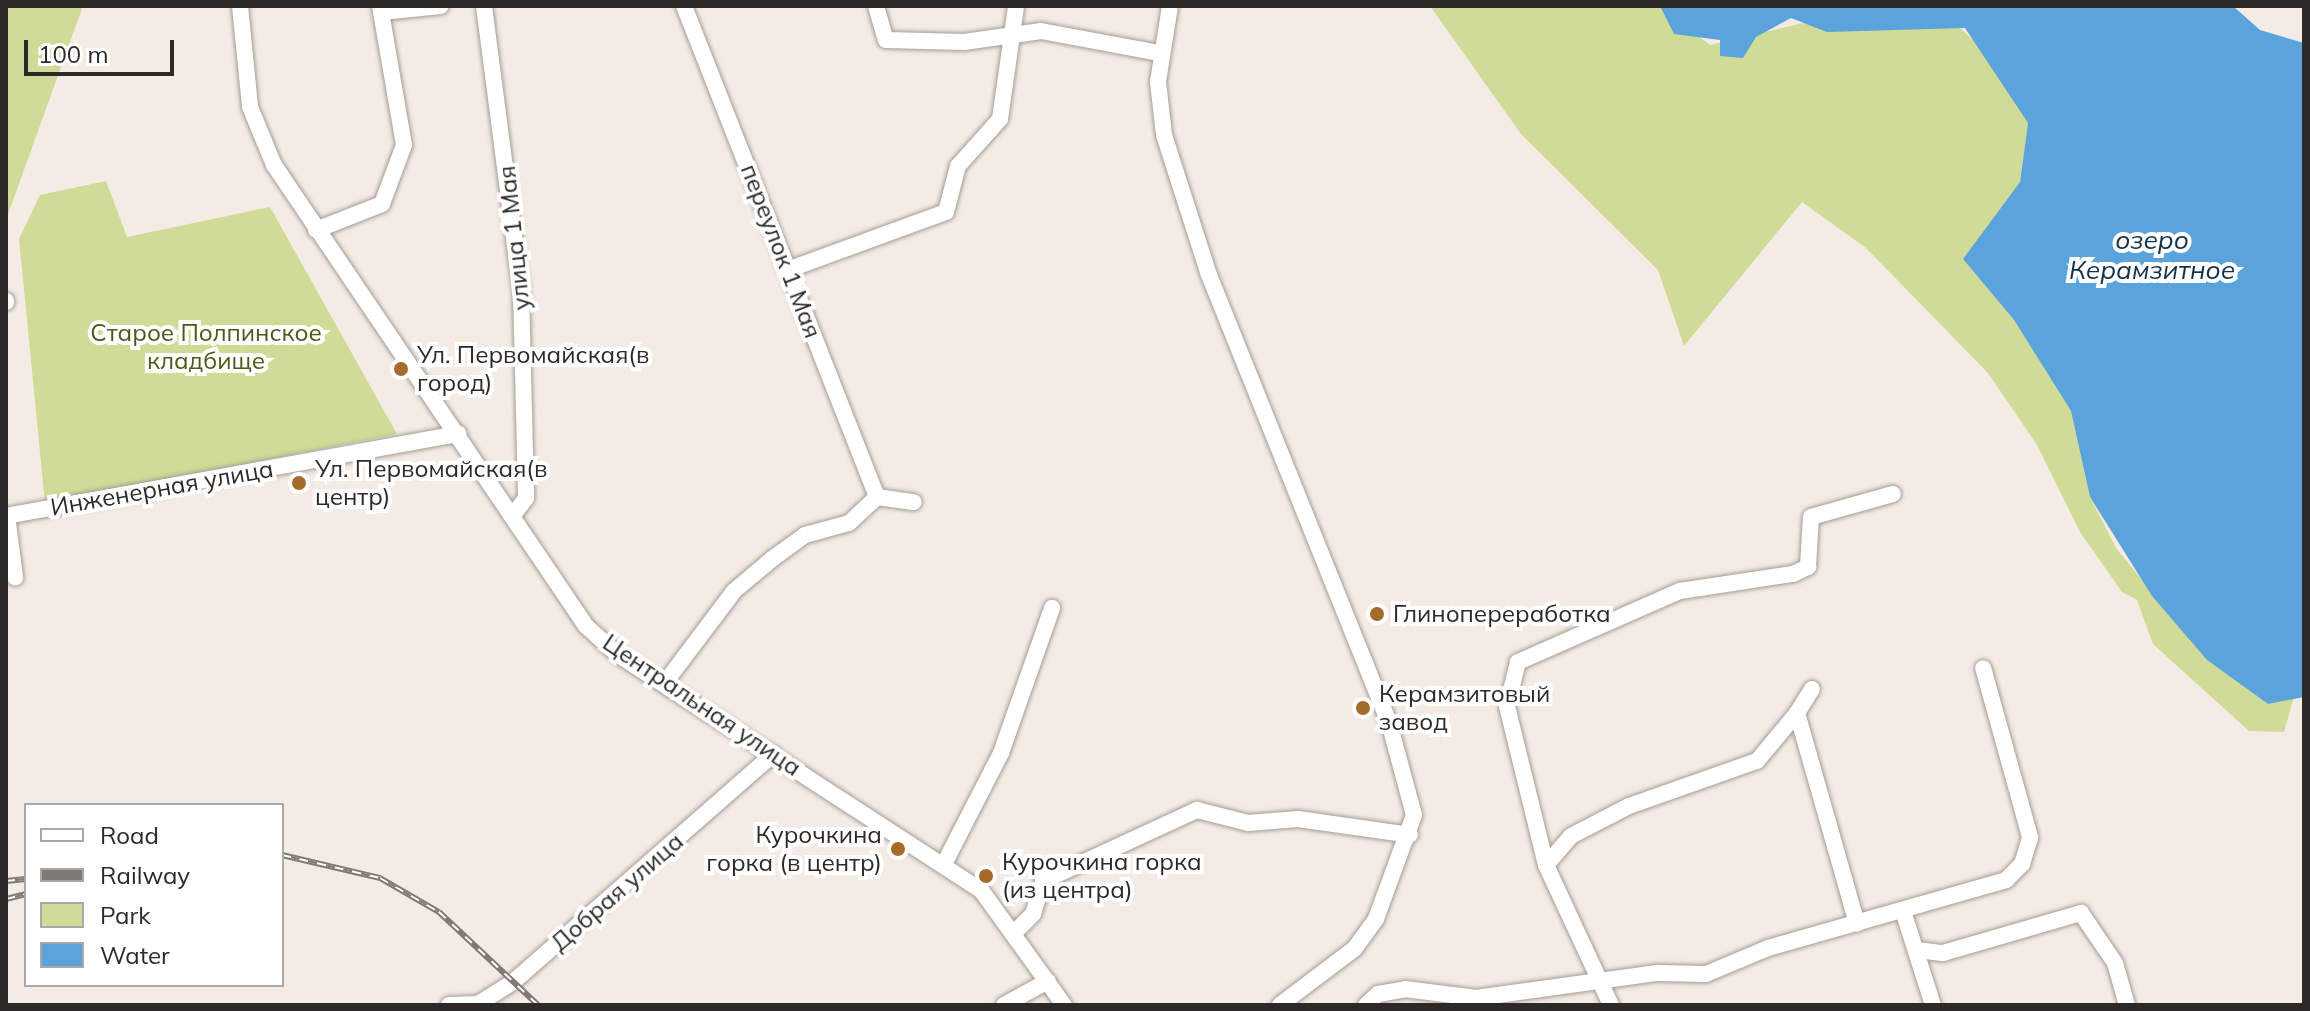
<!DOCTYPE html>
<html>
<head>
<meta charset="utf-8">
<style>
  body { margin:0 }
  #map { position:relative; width:2310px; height:1011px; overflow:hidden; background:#f4ece4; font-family:Mulish,sans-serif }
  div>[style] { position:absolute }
  .green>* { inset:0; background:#cfdb96 }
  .water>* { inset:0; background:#5ba4db }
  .roads { filter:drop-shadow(0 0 2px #a59d95) drop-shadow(0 0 2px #a59d95) }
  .minor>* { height:16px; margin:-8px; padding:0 8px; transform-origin:8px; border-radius:8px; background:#fff }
  .rail>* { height:6px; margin-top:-3px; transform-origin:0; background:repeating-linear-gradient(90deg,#fff 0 9px,#7f7a75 0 18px); box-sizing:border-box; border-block:2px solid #7f7a75 }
  .dots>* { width:22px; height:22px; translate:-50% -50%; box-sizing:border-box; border:4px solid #fff; border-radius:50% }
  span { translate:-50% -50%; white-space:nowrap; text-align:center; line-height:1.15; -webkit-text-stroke:8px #fff; paint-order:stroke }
  .street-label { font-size:24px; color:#2c2926 }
  .park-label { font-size:24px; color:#4f571a }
  .poi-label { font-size:24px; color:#2c2926 }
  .left { translate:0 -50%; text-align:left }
  .right { translate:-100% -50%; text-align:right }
  .water-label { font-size:26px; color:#13334a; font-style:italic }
  .frame { position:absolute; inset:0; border:8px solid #2c2926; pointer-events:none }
  .legend { position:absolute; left:24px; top:803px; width:260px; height:184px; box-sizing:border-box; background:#fff; border:2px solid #aba9a8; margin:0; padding:10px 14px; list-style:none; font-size:24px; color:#2c2926 }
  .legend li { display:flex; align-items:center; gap:16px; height:40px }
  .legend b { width:40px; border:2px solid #aba9a8 }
  .scale { position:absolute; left:24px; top:40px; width:150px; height:36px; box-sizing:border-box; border:4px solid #2c2926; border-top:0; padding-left:10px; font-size:24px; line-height:28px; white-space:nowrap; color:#2c2926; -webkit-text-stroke:6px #fff; paint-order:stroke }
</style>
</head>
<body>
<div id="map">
  <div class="green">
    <i style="clip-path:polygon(6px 6px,83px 6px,6px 220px)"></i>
    <i style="clip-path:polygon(1430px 6px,1660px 6px,1710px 45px,1841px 14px,1954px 22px,1989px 56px,2028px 123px,2020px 182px,1964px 260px,2014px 320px,2071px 411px,2090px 497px,2116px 548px,2207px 660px,2268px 704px,2294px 697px,2284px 732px,2249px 731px,2153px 644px,2137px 600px,2122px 592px,2080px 532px,2037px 445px,1988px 373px,1866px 248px,1802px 202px,1684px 346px,1658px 270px,1521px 134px)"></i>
    <i style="clip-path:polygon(106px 181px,127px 237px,270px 207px,397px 434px,45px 503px,19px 239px,40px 195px)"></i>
  </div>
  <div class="water">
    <i style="clip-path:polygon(1660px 6px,2233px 6px,2260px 30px,2304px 43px,2304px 697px,2268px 704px,2207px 660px,2152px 596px,2090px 497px,2071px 411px,2014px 320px,1963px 259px,2020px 182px,2028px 123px,1965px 28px,1827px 32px,1791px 18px,1756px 37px,1743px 58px,1720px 56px,1720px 40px,1674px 34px)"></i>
  </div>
  <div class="roads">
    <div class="minor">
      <i style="left:240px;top:6px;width:101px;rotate:84.3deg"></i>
      <i style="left:250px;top:107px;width:63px;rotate:67.5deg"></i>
      <i style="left:274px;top:165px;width:557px;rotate:55.91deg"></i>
      <i style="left:586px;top:626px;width:42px;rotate:42.1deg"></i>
      <i style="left:617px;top:654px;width:434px;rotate:33deg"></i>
      <i style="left:981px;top:890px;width:142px;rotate:54.2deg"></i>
      <i style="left:484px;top:6px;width:285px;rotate:82.6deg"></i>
      <i style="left:521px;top:289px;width:209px;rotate:88.6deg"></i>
      <i style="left:526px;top:498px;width:20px;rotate:127deg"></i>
      <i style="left:684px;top:6px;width:528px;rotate:68.54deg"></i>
      <i style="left:876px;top:6px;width:35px;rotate:74deg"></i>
      <i style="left:886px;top:40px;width:78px;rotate:1.5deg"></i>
      <i style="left:964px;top:42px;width:78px;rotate:-8.1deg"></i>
      <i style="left:1041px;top:31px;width:121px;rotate:10.5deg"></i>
      <i style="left:1170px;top:6px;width:77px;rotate:99deg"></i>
      <i style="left:1158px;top:82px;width:53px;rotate:83.5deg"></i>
      <i style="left:1164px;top:135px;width:147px;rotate:72.2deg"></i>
      <i style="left:1209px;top:275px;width:486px;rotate:68.1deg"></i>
      <i style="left:1390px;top:726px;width:92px;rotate:74.9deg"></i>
      <i style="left:1414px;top:815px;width:111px;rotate:110.1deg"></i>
      <i style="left:1376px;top:919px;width:37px;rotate:126deg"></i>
      <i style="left:1354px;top:949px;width:93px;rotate:142.9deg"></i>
      <i style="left:381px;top:12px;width:60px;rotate:-5.7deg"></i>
      <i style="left:316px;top:230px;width:71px;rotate:-21.5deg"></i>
      <i style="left:382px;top:204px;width:63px;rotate:-69.6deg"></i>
      <i style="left:404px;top:145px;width:141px;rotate:-99.8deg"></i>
      <i style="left:790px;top:269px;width:166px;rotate:-20.1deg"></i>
      <i style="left:946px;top:212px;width:48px;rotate:-75.4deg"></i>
      <i style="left:958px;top:166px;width:63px;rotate:-48.2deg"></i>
      <i style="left:1000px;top:119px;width:114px;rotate:-81.9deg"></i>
      <i style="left:6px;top:301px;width:1px;rotate:90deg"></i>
      <i style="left:6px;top:516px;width:460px;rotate:-10.3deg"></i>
      <i style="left:7px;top:516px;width:62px;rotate:82.5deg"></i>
      <i style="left:664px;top:684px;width:116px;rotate:-53deg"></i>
      <i style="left:734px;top:591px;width:50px;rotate:-40.1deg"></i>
      <i style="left:772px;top:559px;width:41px;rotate:-36deg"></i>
      <i style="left:805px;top:535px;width:46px;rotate:-15.3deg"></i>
      <i style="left:849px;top:523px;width:38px;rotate:-43deg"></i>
      <i style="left:877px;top:497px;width:37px;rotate:8deg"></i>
      <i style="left:1812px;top:689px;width:28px;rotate:122deg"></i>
      <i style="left:1797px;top:713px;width:219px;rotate:74.1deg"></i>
      <i style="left:945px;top:862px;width:123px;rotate:-62.8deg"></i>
      <i style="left:1001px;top:753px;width:154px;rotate:-70.6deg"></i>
      <i style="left:1546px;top:865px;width:38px;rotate:-49deg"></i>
      <i style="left:1571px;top:836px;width:65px;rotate:-27.3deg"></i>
      <i style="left:1629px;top:806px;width:136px;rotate:-19.4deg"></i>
      <i style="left:1757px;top:761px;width:62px;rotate:-50.2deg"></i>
      <i style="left:1903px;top:911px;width:99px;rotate:72.3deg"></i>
      <i style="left:1016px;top:931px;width:24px;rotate:-45deg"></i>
      <i style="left:1033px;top:914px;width:34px;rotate:-73deg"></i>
      <i style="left:1043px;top:881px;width:170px;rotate:-24.8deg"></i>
      <i style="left:1197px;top:810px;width:53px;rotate:14.3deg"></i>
      <i style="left:1248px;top:823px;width:50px;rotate:-4.6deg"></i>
      <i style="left:1298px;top:819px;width:113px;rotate:8.1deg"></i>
      <i style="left:1917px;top:950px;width:26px;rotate:7deg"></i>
      <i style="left:1943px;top:953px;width:144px;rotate:-16.2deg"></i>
      <i style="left:2081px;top:913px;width:60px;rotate:55.8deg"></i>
      <i style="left:2115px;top:963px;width:44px;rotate:74.1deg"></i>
      <i style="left:449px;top:1005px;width:29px;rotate:-2deg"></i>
      <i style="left:478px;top:1004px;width:41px;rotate:-32.2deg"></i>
      <i style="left:513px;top:982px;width:346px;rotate:-41.2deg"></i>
      <i style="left:1004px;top:1005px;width:50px;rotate:-28.6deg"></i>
      <i style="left:1366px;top:1005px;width:16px;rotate:-43deg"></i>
      <i style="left:1378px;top:994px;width:27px;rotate:-10deg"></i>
      <i style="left:1405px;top:989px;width:72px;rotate:7.2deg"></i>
      <i style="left:1476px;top:998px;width:183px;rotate:-7.9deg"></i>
      <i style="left:1657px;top:973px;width:49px;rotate:1.2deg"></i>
      <i style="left:1706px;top:974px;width:67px;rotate:-22.8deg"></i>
      <i style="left:1768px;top:948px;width:248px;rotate:-15.9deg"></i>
      <i style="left:2006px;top:880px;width:23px;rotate:-45deg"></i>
      <i style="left:2022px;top:864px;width:28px;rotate:-73deg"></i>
      <i style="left:2030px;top:837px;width:175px;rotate:-105.5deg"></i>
      <i style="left:1611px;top:1005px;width:154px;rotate:-114.9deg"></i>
      <i style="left:1546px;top:865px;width:164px;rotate:-103.8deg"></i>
      <i style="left:1507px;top:706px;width:45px;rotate:-76deg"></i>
      <i style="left:1518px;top:662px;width:177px;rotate:-23.7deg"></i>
      <i style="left:1680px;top:591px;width:114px;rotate:-8.6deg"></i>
      <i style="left:1793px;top:574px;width:17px;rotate:-25deg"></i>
      <i style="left:1808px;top:567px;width:50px;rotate:-86.6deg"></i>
      <i style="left:1811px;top:517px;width:85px;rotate:-15.7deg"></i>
    </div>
  </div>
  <div class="rail">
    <i style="left:282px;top:855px;width:101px;rotate:13.2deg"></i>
    <i style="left:380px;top:878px;width:68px;rotate:30deg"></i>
    <i style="left:439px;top:912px;width:136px;rotate:43.2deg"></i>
    <i style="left:6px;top:881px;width:20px;rotate:-6deg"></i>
    <i style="left:6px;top:899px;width:21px;rotate:-14deg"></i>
  </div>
  <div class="dots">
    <i style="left:401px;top:369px;background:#a56b2b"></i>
    <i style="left:299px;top:483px;background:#a56b2b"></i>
    <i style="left:1377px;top:614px;background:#a56b2b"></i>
    <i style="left:1363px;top:708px;background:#a56b2b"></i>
    <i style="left:898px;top:849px;background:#a56b2b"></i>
    <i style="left:986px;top:876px;background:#a56b2b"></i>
  </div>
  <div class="street-label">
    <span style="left:514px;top:238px;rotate:-96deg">улица 1 Мая</span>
    <span style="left:781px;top:251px;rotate:69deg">переулок 1 Мая</span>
    <span style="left:162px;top:488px;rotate:-10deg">Инженерная улица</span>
    <span style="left:702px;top:705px;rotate:34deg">Центральная улица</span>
    <span style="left:617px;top:892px;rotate:-41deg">Добрая улица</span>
  </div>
  <div class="park-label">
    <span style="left:206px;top:347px">Старое Полпинское<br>кладбище</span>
  </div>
  <div class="poi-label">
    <span class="left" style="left:417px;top:369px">Ул. Первомайская(в<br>город)</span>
    <span class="left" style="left:315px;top:483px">Ул. Первомайская(в<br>центр)</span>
    <span class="left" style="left:1393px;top:614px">Глинопереработка</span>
    <span class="left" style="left:1379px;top:708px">Керамзитовый<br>завод</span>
    <span class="right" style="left:882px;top:849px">Курочкина<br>горка (в центр)</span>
    <span class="left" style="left:1002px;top:876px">Курочкина горка<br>(из центра)</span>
  </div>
  <div class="water-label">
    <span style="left:2152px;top:255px">озеро<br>Керамзитное</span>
  </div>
  <div class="frame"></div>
  <ul class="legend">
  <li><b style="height:10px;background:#fff"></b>Road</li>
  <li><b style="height:10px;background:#7f7a75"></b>Railway</li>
  <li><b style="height:22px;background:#cfdb96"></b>Park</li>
  <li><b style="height:22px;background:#5ba4db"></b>Water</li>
  </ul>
  <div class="scale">100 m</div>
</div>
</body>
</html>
